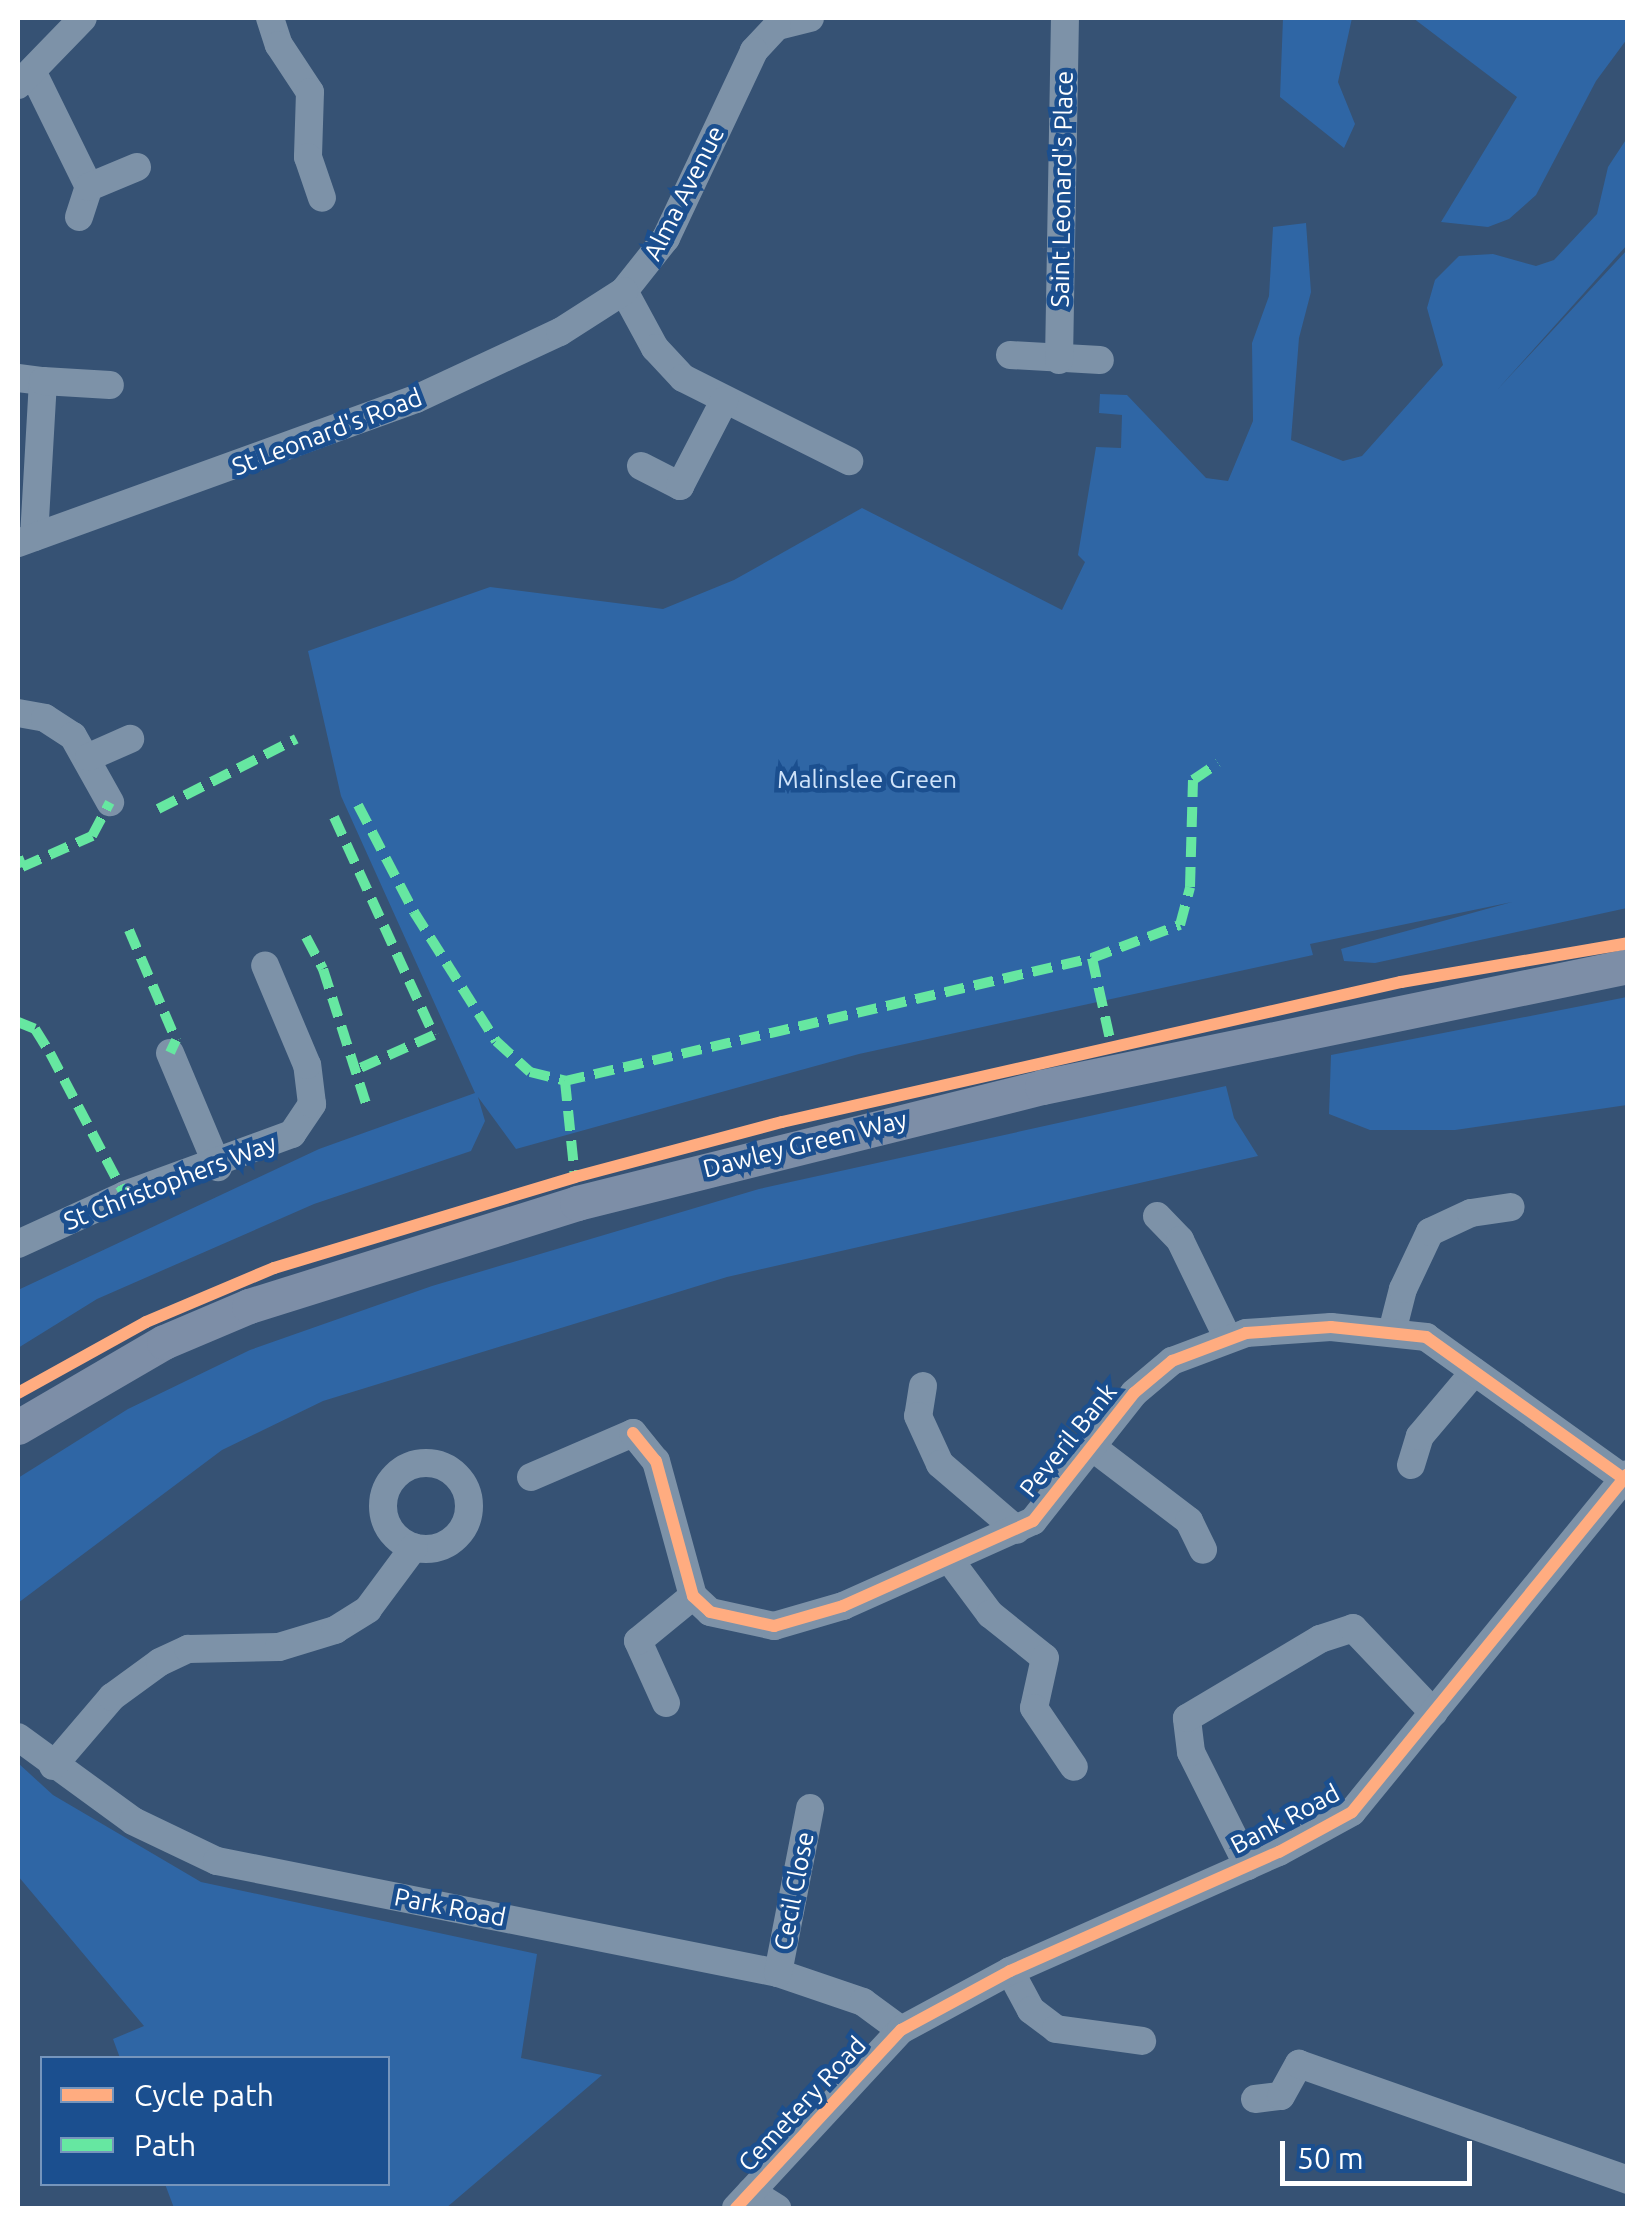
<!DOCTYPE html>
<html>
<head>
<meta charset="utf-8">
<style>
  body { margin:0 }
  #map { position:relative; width:1645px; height:2226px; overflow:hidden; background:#365274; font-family:Ubuntu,sans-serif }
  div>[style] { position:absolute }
  .green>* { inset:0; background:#2f66a5 }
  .minor>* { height:28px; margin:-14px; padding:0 14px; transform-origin:14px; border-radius:14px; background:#7d92a8 }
  .minor>.ring { margin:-14px; padding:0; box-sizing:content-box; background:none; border:28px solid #7d92a8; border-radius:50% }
  .major>* { height:35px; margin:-17.5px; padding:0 17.5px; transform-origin:17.5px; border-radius:17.5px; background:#7d8ea7 }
  .quiet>* { height:10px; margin-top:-5px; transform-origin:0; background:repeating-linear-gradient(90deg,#66e7a1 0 20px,transparent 0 30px) }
  .cycleway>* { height:12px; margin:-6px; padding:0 6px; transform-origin:6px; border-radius:6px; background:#ffac80 }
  span { translate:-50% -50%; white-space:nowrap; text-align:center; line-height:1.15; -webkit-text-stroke:9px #1b4f8f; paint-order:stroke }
  .street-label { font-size:25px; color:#fff }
  .park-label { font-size:25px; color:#cfe3fa }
  .frame { position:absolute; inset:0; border:20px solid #fff; pointer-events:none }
  .legend { position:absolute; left:40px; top:2056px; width:350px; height:130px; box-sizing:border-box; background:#1b4f8f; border:2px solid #7695bc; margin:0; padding:12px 18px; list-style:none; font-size:30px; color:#fff }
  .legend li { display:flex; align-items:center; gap:20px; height:50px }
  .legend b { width:50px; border:2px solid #7695bc }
  .scale { position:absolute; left:1280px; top:2141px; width:192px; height:45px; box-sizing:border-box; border:5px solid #fff; border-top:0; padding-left:12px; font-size:30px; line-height:35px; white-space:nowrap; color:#fff; -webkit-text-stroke:8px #1b4f8f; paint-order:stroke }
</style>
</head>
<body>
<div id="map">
  <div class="green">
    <i style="clip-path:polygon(1283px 18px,1352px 18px,1338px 82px,1355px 124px,1344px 148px,1280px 97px)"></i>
    <i style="clip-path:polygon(1413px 18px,1627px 18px,1627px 39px,1596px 81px,1536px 195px,1509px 219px,1488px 227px,1441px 222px,1517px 97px)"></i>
    <i style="clip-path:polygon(1627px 138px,1627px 245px,1497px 390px,1627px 250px,1627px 908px,1375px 963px,1344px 961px,1341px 949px,1512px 902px,1310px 944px,1313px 955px,859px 1054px,516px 1149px,478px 1097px,485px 1121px,471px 1151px,314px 1204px,97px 1299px,18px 1348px,18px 1290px,319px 1149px,475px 1093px,341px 796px,308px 651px,490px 587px,663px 609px,734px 580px,862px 508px,1062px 610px,1085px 562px,1078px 555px,1096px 447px,1121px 448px,1122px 415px,1099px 413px,1100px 394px,1127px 395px,1206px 478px,1228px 481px,1253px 421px,1252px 343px,1269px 296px,1273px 227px,1306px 223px,1311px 292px,1299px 338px,1291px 440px,1343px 461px,1362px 456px,1443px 365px,1427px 308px,1435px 280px,1459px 256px,1493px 254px,1536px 266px,1554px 260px,1597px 214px,1608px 167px)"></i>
    <i style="clip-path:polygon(1627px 997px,1627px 1105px,1455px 1130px,1370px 1130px,1329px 1114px,1331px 1055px)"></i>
    <i style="clip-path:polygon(1226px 1086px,1234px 1118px,1258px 1156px,727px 1277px,323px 1401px,222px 1450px,18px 1603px,18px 1478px,128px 1409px,250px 1350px,432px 1286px,759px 1189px)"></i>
    <i style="clip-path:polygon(18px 1763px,53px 1795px,201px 1882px,537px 1954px,521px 2058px,602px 2075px,446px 2208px,174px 2208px,165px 2184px,388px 2184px,388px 2058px,120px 2058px,113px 2039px,144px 2026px,18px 1876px)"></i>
  </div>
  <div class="minor">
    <i style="left:270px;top:18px;width:28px;rotate:72deg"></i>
    <i style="left:279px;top:45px;width:56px;rotate:56.6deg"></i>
    <i style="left:310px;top:92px;width:65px;rotate:91.8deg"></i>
    <i style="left:308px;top:157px;width:43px;rotate:71.1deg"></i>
    <i style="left:810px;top:18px;width:34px;rotate:166deg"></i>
    <i style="left:777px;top:26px;width:34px;rotate:133deg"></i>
    <i style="left:754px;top:51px;width:207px;rotate:115.2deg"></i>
    <i style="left:666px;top:238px;width:68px;rotate:128.4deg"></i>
    <i style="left:624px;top:291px;width:65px;rotate:61.5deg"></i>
    <i style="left:655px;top:348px;width:41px;rotate:47deg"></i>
    <i style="left:683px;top:378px;width:186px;rotate:26.6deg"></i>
    <i style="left:33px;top:73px;width:127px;rotate:63.8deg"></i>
    <i style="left:18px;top:85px;width:93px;rotate:-45.9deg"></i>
    <i style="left:79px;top:217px;width:32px;rotate:-72deg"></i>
    <i style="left:89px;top:187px;width:52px;rotate:-22.6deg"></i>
    <i style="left:1010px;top:355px;width:90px;rotate:3.2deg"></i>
    <i style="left:1059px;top:360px;width:342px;rotate:-89deg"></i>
    <i style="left:18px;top:378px;width:25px;rotate:7deg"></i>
    <i style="left:641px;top:466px;width:44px;rotate:27.1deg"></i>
    <i style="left:680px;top:486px;width:96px;rotate:-62.6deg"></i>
    <i style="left:34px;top:537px;width:156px;rotate:-86.7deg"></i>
    <i style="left:43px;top:381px;width:67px;rotate:3.4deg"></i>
    <i style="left:18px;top:543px;width:423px;rotate:-19.9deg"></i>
    <i style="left:416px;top:399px;width:159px;rotate:-25deg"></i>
    <i style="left:560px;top:332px;width:76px;rotate:-32.6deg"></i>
    <i style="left:18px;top:713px;width:27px;rotate:10deg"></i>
    <i style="left:45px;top:718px;width:33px;rotate:33deg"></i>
    <i style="left:73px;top:736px;width:76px;rotate:60.7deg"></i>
    <i style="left:89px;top:757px;width:45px;rotate:-23.7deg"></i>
    <i style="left:170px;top:1053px;width:124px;rotate:67.2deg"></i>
    <i style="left:1157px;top:1216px;width:33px;rotate:46deg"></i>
    <i style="left:1180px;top:1240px;width:110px;rotate:64.1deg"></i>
    <i style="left:18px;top:1244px;width:118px;rotate:-24.6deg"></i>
    <i style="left:125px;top:1195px;width:178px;rotate:-20.1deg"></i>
    <i style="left:292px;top:1134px;width:36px;rotate:-56deg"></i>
    <i style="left:312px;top:1104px;width:39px;rotate:-97deg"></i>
    <i style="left:307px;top:1065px;width:108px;rotate:-112.8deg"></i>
    <i style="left:1392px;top:1332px;width:44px;rotate:-75.7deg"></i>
    <i style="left:1403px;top:1289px;width:63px;rotate:-64.7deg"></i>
    <i style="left:1430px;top:1232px;width:45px;rotate:-24.9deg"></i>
    <i style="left:1471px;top:1213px;width:40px;rotate:-8.5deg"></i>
    <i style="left:923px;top:1386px;width:30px;rotate:99deg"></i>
    <i style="left:918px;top:1416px;width:53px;rotate:65.4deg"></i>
    <i style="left:940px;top:1464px;width:101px;rotate:40.6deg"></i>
    <i style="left:1092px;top:1447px;width:122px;rotate:37.3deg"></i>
    <i style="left:1189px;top:1521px;width:32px;rotate:64deg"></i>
    <i class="ring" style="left:383px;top:1463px;width:58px;height:58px"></i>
    <i style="left:1411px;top:1465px;width:30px;rotate:-73deg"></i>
    <i style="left:1420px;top:1436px;width:84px;rotate:-49.8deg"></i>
    <i style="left:531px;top:1477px;width:111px;rotate:-23.3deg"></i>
    <i style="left:633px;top:1433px;width:36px;rotate:51deg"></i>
    <i style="left:656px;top:1461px;width:140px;rotate:74.7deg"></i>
    <i style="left:693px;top:1596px;width:23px;rotate:43deg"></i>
    <i style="left:710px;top:1612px;width:66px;rotate:12.3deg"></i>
    <i style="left:774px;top:1626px;width:72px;rotate:-16.2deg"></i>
    <i style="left:843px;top:1606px;width:208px;rotate:-24.1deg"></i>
    <i style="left:1033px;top:1521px;width:163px;rotate:-51.7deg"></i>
    <i style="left:1134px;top:1393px;width:50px;rotate:-40.1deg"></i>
    <i style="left:1172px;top:1361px;width:79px;rotate:-20.7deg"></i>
    <i style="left:1246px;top:1333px;width:85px;rotate:-4deg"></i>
    <i style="left:1331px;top:1327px;width:96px;rotate:6deg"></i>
    <i style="left:1426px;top:1337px;width:244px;rotate:35.6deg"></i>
    <i style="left:949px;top:1559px;width:69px;rotate:53.3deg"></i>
    <i style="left:990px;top:1614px;width:70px;rotate:38.7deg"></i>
    <i style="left:1045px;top:1658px;width:51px;rotate:102.4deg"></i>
    <i style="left:1034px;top:1708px;width:71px;rotate:55.9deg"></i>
    <i style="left:666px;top:1703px;width:68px;rotate:-114.3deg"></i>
    <i style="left:638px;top:1641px;width:71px;rotate:-39.3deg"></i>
    <i style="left:18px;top:1737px;width:142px;rotate:36.1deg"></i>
    <i style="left:133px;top:1821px;width:93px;rotate:25.5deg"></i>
    <i style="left:217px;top:1861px;width:572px;rotate:11.29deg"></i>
    <i style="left:778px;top:1973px;width:90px;rotate:18.8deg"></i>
    <i style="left:863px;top:2002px;width:47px;rotate:36.4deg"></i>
    <i style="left:53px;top:1766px;width:91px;rotate:-49.5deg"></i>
    <i style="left:112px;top:1697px;width:59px;rotate:-36.1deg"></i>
    <i style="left:160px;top:1662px;width:31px;rotate:-25deg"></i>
    <i style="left:188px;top:1649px;width:91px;rotate:-1.3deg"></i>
    <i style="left:279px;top:1647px;width:59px;rotate:-16.9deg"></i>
    <i style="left:335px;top:1630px;width:39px;rotate:-32deg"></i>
    <i style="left:368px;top:1609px;width:77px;rotate:-53.4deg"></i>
    <i style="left:1248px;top:1866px;width:127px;rotate:-116.6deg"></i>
    <i style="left:1191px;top:1752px;width:34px;rotate:-97deg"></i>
    <i style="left:1187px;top:1718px;width:155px;rotate:-30.7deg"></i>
    <i style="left:1320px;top:1639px;width:35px;rotate:-18deg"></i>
    <i style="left:1353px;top:1628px;width:117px;rotate:46.4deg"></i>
    <i style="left:1010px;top:1971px;width:44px;rotate:61.7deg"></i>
    <i style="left:1031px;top:2010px;width:31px;rotate:37deg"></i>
    <i style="left:1056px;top:2029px;width:87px;rotate:7.9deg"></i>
    <i style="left:778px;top:1973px;width:168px;rotate:-79deg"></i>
    <i style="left:1255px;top:2099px;width:26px;rotate:-7deg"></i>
    <i style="left:1281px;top:2096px;width:37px;rotate:-61deg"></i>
    <i style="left:1299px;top:2064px;width:349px;rotate:19.4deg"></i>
    <i style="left:751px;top:2192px;width:31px;rotate:32deg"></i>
    <i style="left:736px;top:2208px;width:243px;rotate:-47.2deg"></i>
    <i style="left:901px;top:2030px;width:124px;rotate:-28.4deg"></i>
    <i style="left:1010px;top:1971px;width:294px;rotate:-23.9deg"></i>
    <i style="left:1279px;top:1852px;width:83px;rotate:-28.7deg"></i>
    <i style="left:1352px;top:1812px;width:436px;rotate:-50.8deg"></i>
  </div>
  <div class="major">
    <i style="left:18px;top:1427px;width:169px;rotate:-30.2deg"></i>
    <i style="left:164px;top:1342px;width:92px;rotate:-23deg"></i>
    <i style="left:249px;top:1306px;width:344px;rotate:-17.4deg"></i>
    <i style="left:577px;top:1203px;width:479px;rotate:-14deg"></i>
    <i style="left:1042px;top:1087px;width:598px;rotate:-11.67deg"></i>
  </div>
  <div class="quiet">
    <i style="left:358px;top:805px;width:121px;rotate:62.4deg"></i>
    <i style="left:414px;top:912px;width:153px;rotate:57.6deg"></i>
    <i style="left:496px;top:1041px;width:46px;rotate:42.4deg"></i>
    <i style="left:530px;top:1072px;width:36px;rotate:14deg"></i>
    <i style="left:565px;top:1081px;width:97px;rotate:84.1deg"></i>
    <i style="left:158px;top:809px;width:155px;rotate:-26.9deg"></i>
    <i style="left:334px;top:817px;width:240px;rotate:65.4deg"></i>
    <i style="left:434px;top:1035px;width:89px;rotate:156deg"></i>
    <i style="left:18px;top:857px;width:11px;rotate:68deg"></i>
    <i style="left:22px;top:867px;width:77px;rotate:-23.9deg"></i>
    <i style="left:92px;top:836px;width:38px;rotate:-62deg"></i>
    <i style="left:129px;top:930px;width:120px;rotate:66.9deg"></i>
    <i style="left:176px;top:1040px;width:14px;rotate:115deg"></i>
    <i style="left:306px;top:937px;width:36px;rotate:62deg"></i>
    <i style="left:323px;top:969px;width:142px;rotate:72.3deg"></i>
    <i style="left:1092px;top:958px;width:92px;rotate:77.5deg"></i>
    <i style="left:18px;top:1022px;width:18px;rotate:22deg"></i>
    <i style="left:35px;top:1029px;width:28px;rotate:58deg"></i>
    <i style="left:50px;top:1053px;width:161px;rotate:62.2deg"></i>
    <i style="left:565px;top:1081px;width:541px;rotate:-13.14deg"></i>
    <i style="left:1092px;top:958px;width:94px;rotate:-20.6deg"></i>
    <i style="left:1180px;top:925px;width:39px;rotate:-75deg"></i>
    <i style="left:1190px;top:887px;width:107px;rotate:-88.4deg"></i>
    <i style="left:1193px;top:780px;width:30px;rotate:-34deg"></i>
  </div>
  <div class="cycleway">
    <i style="left:18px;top:1393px;width:146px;rotate:-29deg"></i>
    <i style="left:146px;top:1322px;width:139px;rotate:-22.9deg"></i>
    <i style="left:274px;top:1268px;width:314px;rotate:-16.8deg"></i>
    <i style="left:575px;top:1177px;width:214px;rotate:-14.9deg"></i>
    <i style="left:782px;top:1122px;width:635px;rotate:-12.74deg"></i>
    <i style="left:1401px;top:982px;width:230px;rotate:-9.7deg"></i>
    <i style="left:633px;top:1433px;width:36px;rotate:51deg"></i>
    <i style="left:656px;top:1461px;width:140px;rotate:74.7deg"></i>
    <i style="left:693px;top:1596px;width:23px;rotate:43deg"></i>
    <i style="left:710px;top:1612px;width:66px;rotate:12.3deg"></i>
    <i style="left:774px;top:1626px;width:72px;rotate:-16.2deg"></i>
    <i style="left:843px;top:1606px;width:208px;rotate:-24.1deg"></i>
    <i style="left:1033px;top:1521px;width:163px;rotate:-51.7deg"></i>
    <i style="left:1134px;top:1393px;width:50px;rotate:-40.1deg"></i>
    <i style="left:1172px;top:1361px;width:79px;rotate:-20.7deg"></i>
    <i style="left:1246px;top:1333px;width:85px;rotate:-4deg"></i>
    <i style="left:1331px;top:1327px;width:96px;rotate:6deg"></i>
    <i style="left:1426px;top:1337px;width:244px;rotate:35.6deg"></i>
    <i style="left:736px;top:2208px;width:243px;rotate:-47.2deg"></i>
    <i style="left:901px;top:2030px;width:124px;rotate:-28.4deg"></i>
    <i style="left:1010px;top:1971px;width:294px;rotate:-23.9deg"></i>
    <i style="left:1279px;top:1852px;width:83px;rotate:-28.7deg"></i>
    <i style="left:1352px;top:1812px;width:436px;rotate:-50.8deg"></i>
  </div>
  <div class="street-label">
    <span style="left:1062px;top:189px;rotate:-89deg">Saint Leonard's Place</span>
    <span style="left:684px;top:193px;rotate:-63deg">Alma Avenue</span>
    <span style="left:327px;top:432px;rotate:-21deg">St Leonard's Road</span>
    <span style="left:805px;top:1144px;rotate:-14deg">Dawley Green Way</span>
    <span style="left:170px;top:1182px;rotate:-21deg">St Christophers Way</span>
    <span style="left:1068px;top:1440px;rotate:-51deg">Peveril Bank</span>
    <span style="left:1285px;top:1819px;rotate:-28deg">Bank Road</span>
    <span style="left:794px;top:1891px;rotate:-79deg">Cecil Close</span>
    <span style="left:450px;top:1907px;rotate:11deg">Park Road</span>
    <span style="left:802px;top:2104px;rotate:-47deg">Cemetery Road</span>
  </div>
  <div class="park-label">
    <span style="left:867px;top:779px">Malinslee Green</span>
  </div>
  <div class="frame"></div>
  <ul class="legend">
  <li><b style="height:12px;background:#ffac80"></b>Cycle path</li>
  <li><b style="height:12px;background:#66e7a1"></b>Path</li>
  </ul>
  <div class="scale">50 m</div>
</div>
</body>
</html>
